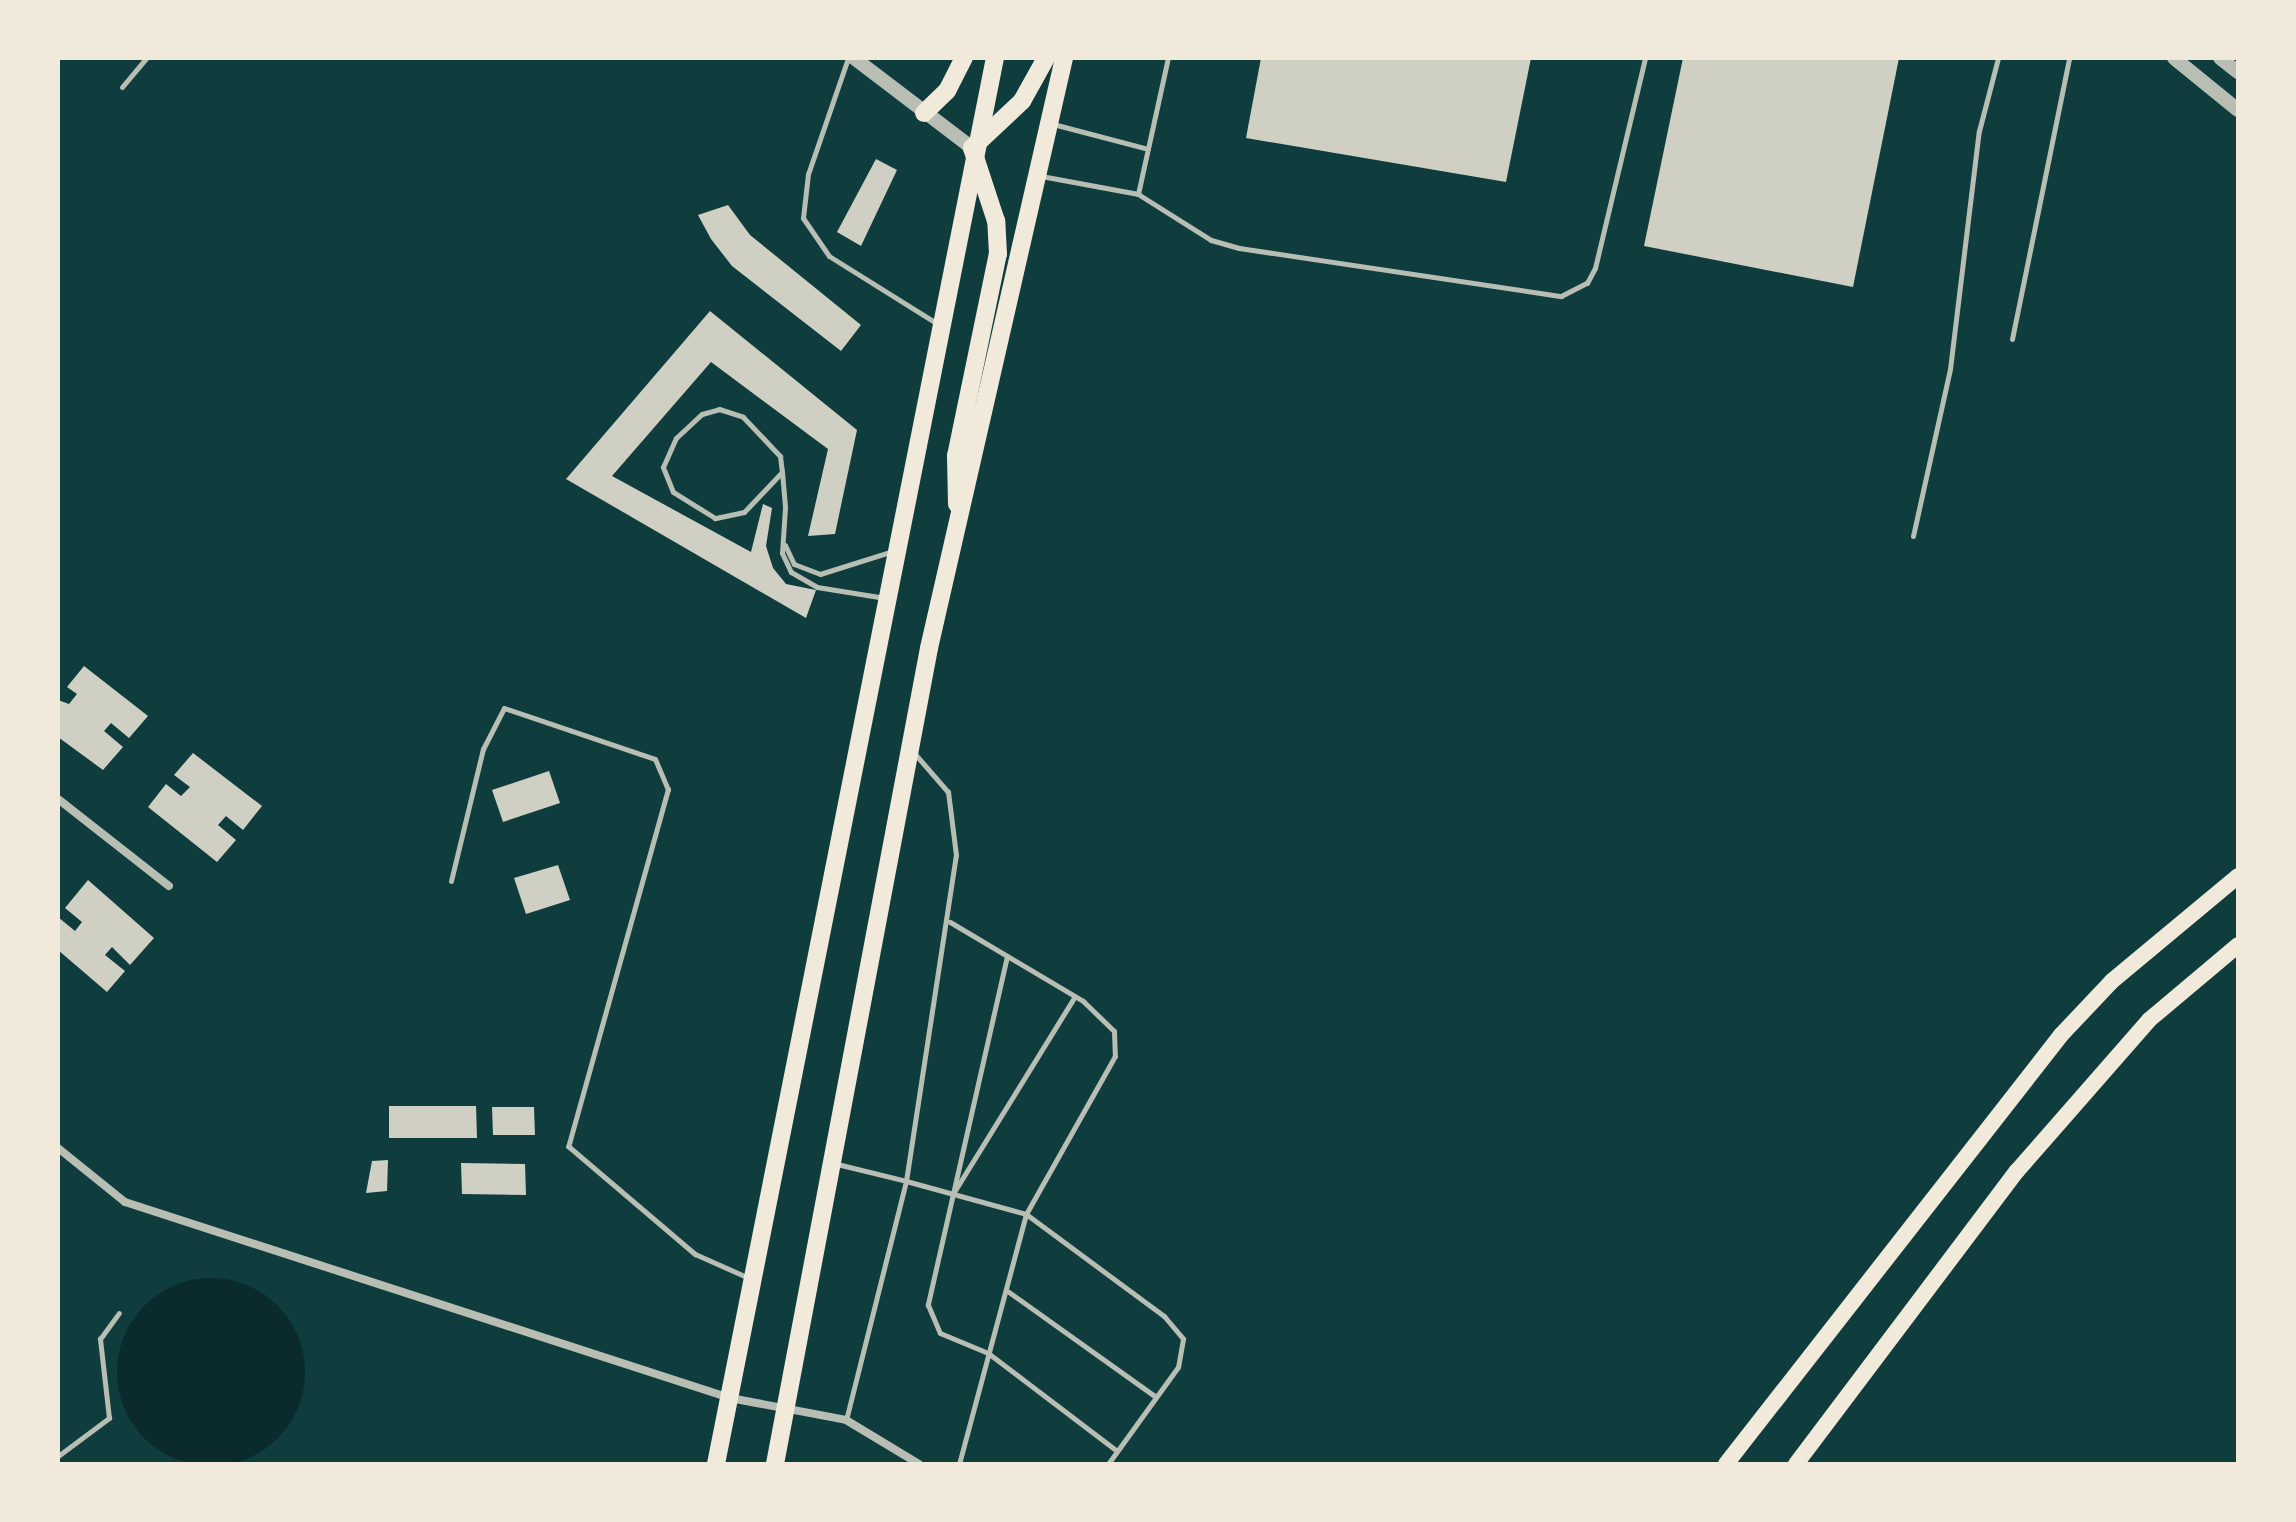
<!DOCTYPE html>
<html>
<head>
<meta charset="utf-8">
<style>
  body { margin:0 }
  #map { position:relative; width:2296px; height:1522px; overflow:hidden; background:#0f3d3e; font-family:"IBM Plex Sans",sans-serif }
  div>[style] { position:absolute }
  .water>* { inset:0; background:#0a2a2b }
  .round { border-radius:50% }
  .building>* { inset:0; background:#cfcfc3 }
  .service>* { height:5px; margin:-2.5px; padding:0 2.5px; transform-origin:2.5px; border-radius:2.5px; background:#b8beb3 }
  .minor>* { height:8px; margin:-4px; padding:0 4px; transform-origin:4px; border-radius:4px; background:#b8beb3 }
  .tertiary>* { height:14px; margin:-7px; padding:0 7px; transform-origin:7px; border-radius:7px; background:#b8beb3 }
  .primary>* { height:16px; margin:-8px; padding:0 8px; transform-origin:8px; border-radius:8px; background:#f1e9da }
  .trunk>* { height:18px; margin:-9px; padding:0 9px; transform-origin:9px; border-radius:9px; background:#f1e9da }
  span { translate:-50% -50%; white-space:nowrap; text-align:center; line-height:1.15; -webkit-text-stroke:6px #f1e9da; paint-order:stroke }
  .frame { position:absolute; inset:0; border:60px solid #f1e9da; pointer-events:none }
</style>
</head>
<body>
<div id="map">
  <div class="water">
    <i class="round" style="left:117px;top:1278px;width:188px;height:188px"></i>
  </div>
  <div class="building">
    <i style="clip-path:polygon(1261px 58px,1531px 58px,1506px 182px,1246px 138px)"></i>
    <i style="clip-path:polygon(1683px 58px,1899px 58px,1853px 287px,1644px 246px)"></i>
    <i style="clip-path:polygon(876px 159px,897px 170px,861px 246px,837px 232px)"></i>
    <i style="clip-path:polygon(728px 205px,750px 235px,861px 325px,841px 351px,732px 266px,711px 239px,698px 215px)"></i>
    <i style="clip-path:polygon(710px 311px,857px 430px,835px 534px,808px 536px,828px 449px,711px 362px,612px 476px,751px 552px,763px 504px,772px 508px,766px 546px,773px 568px,786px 584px,816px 590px,806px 618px,566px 479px)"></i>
    <i style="clip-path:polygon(84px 666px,148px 716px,129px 738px,111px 723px,104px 731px,123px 747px,103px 770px,58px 737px,58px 700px,69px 704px,77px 694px,67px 687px)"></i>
    <i style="clip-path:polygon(193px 753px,262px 806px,243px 830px,226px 816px,218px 825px,236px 840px,217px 862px,148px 807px,166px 784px,181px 796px,190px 787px,174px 775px)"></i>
    <i style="clip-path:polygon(549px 771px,560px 803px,503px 822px,492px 790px)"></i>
    <i style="clip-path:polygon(558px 865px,570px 900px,526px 914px,514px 878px)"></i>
    <i style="clip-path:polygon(88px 880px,154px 938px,130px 965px,112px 947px,105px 955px,125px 971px,107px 992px,58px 950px,58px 917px,75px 931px,82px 922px,65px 908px)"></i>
    <i style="clip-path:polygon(389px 1106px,476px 1106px,477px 1138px,389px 1138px)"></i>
    <i style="clip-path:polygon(492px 1107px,534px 1107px,535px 1135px,493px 1135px)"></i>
    <i style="clip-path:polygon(388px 1160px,387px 1191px,366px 1193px,372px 1161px)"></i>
    <i style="clip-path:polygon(461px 1163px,525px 1164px,526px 1195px,462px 1194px)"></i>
  </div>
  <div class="service">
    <i style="left:848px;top:58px;width:123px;rotate:109deg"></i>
    <i style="left:808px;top:174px;width:44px;rotate:96.5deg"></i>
    <i style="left:803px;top:218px;width:46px;rotate:55.6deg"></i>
    <i style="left:829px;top:256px;width:128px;rotate:32deg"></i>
    <i style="left:122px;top:87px;width:38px;rotate:-50deg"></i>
    <i style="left:1053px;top:124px;width:98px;rotate:14.7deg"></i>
    <i style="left:1041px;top:176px;width:99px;rotate:10.5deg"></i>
    <i style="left:1138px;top:194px;width:86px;rotate:32.2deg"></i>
    <i style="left:1211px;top:240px;width:29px;rotate:16deg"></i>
    <i style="left:1239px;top:248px;width:326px;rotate:8.5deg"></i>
    <i style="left:1561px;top:296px;width:29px;rotate:-27deg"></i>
    <i style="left:1587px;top:283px;width:17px;rotate:-62deg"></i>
    <i style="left:1595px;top:268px;width:216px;rotate:-76.6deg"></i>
    <i style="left:1138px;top:194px;width:139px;rotate:-77.6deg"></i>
    <i style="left:2012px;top:339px;width:287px;rotate:-78.5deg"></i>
    <i style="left:782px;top:472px;width:55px;rotate:133.5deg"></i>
    <i style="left:744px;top:512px;width:30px;rotate:168deg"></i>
    <i style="left:715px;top:518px;width:49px;rotate:-148.2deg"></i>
    <i style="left:673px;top:492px;width:27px;rotate:-112deg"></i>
    <i style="left:663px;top:467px;width:32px;rotate:-66deg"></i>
    <i style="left:676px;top:438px;width:35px;rotate:-43deg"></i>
    <i style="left:702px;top:414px;width:18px;rotate:-16deg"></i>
    <i style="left:719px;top:409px;width:25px;rotate:18deg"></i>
    <i style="left:743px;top:417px;width:54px;rotate:46.5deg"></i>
    <i style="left:780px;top:456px;width:16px;rotate:83deg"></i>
    <i style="left:782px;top:472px;width:35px;rotate:85deg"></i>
    <i style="left:785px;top:507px;width:46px;rotate:93.7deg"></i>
    <i style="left:782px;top:553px;width:21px;rotate:65deg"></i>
    <i style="left:791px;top:572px;width:30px;rotate:30deg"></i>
    <i style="left:817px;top:587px;width:69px;rotate:9.2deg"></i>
    <i style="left:1913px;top:536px;width:171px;rotate:-77.5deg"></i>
    <i style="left:1950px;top:369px;width:240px;rotate:-83.1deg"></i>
    <i style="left:1979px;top:131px;width:75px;rotate:-75.4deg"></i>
    <i style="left:785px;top:545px;width:21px;rotate:65deg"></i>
    <i style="left:794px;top:564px;width:28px;rotate:21deg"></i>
    <i style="left:820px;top:574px;width:77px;rotate:-17.5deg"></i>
    <i style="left:451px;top:881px;width:136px;rotate:-76.4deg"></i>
    <i style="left:483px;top:749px;width:46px;rotate:-62.9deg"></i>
    <i style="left:504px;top:708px;width:159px;rotate:18.7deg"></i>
    <i style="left:655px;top:759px;width:33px;rotate:67deg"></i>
    <i style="left:668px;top:789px;width:371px;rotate:105.6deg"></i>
    <i style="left:568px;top:1146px;width:167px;rotate:40.4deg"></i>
    <i style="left:695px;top:1254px;width:59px;rotate:24deg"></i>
    <i style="left:950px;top:922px;width:155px;rotate:30.7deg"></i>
    <i style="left:1083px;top:1001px;width:43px;rotate:44.1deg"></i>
    <i style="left:1114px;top:1031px;width:25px;rotate:88deg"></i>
    <i style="left:1115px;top:1056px;width:181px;rotate:119.4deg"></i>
    <i style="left:1026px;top:1214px;width:259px;rotate:105deg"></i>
    <i style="left:1007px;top:956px;width:358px;rotate:102.8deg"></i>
    <i style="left:928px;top:1305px;width:30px;rotate:67deg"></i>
    <i style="left:940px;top:1333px;width:52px;rotate:22.6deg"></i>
    <i style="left:988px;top:1353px;width:162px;rotate:37.2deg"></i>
    <i style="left:837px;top:1164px;width:71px;rotate:13.8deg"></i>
    <i style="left:906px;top:1181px;width:330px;rotate:-81.3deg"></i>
    <i style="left:956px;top:855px;width:64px;rotate:-97.2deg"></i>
    <i style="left:948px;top:792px;width:50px;rotate:-131deg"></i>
    <i style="left:954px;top:1192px;width:230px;rotate:-58.3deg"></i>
    <i style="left:1006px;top:1290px;width:184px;rotate:35.5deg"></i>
    <i style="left:846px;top:1420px;width:246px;rotate:-75.9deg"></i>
    <i style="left:906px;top:1181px;width:124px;rotate:15.4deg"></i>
    <i style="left:1026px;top:1214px;width:172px;rotate:36.5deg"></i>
    <i style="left:1164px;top:1316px;width:30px;rotate:50deg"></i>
    <i style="left:1183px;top:1339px;width:28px;rotate:100deg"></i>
    <i style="left:1178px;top:1367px;width:120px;rotate:125.8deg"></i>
    <i style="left:58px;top:1456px;width:64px;rotate:-36.7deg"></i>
    <i style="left:109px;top:1418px;width:80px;rotate:-96.5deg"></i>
    <i style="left:100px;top:1339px;width:32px;rotate:-54deg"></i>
  </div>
  <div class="minor">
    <i style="left:58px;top:799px;width:141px;rotate:38.1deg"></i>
    <i style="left:58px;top:1148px;width:86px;rotate:38.9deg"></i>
    <i style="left:125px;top:1202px;width:636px;rotate:17.95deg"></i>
    <i style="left:730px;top:1398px;width:118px;rotate:10.7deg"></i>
    <i style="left:846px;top:1420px;width:85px;rotate:31.1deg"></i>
  </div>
  <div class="tertiary">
    <i style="left:854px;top:58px;width:148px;rotate:37.3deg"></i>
    <i style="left:2174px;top:58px;width:82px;rotate:39.1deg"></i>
    <i style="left:2220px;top:58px;width:23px;rotate:38deg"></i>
  </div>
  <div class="primary">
    <i style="left:1726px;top:1464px;width:544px;rotate:-52.01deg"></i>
    <i style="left:2061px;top:1035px;width:74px;rotate:-46.6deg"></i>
    <i style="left:2112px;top:981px;width:164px;rotate:-39.8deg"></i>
    <i style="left:1796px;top:1464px;width:367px;rotate:-53deg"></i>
    <i style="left:2017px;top:1171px;width:201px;rotate:-48.8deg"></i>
    <i style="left:2149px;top:1020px;width:116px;rotate:-40.1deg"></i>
  </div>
  <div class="trunk">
    <i style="left:924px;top:113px;width:32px;rotate:-44deg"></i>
    <i style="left:947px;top:91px;width:37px;rotate:-63deg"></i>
    <i style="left:957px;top:504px;width:48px;rotate:-91.2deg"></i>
    <i style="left:956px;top:456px;width:206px;rotate:-78.3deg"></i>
    <i style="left:998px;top:254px;width:33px;rotate:-93deg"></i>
    <i style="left:996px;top:221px;width:77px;rotate:-108.2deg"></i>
    <i style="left:972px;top:148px;width:69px;rotate:-43.2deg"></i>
    <i style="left:1022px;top:101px;width:49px;rotate:-60.8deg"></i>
    <i style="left:716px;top:1464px;width:1433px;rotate:-78.78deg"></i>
    <i style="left:775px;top:1464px;width:830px;rotate:-79.31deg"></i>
    <i style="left:929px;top:648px;width:605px;rotate:-77.11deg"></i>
  </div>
  <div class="frame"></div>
</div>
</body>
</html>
